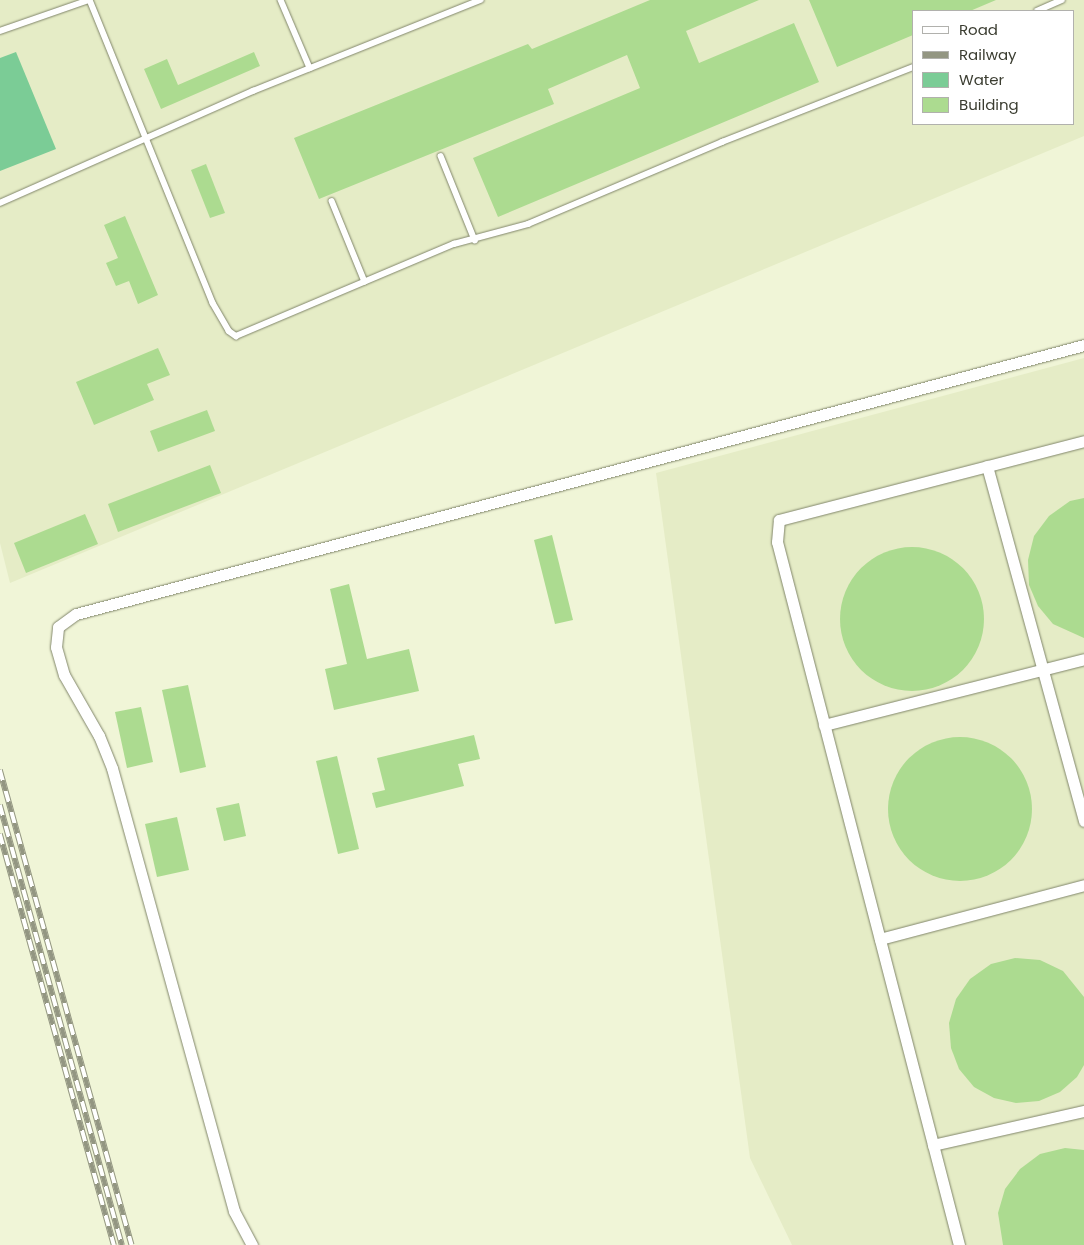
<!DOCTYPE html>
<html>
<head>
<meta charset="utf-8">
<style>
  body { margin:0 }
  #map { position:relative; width:1084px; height:1245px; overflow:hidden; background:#f0f5d7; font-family:Poppins,sans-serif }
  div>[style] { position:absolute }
  .built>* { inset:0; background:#e5ecc6 }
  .water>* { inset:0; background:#7bcc96 }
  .building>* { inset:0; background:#acdb90 }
  .round { border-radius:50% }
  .roads { filter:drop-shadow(0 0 1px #81866b) drop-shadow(0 0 1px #81866b) }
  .service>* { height:5.5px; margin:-2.75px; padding:0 2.75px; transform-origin:2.75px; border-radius:2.75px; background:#fff }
  .minor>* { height:11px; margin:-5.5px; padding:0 5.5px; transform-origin:5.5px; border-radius:5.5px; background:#fff }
  .rail>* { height:5.5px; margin-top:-2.75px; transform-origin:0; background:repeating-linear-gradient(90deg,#fff 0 11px,#939682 0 22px); box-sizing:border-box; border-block:1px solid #939682 }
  span { translate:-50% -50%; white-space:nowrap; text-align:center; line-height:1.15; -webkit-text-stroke:4px #fff; paint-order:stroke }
  .legend { position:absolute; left:912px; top:10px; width:162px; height:115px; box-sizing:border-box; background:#fff; border:1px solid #b1b1ad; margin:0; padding:6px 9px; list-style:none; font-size:15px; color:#3b3d31 }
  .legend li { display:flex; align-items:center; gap:10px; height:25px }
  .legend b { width:25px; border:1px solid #b1b1ad }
</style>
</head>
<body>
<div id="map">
  <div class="built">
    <i style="clip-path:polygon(evenodd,0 0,1084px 0,1084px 136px,10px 583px,0 543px,0 0,913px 11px,1073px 11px,1073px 124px,913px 124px,913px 11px)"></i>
    <i style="clip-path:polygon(1084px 358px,1084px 1245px,792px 1245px,750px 1158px,656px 473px)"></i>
  </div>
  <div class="water">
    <i style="clip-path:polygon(16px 52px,56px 149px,0 171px,0 58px)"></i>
  </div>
  <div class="building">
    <i style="clip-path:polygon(650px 0,759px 0,686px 31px,699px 63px,794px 23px,819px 82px,498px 217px,473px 158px,640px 88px,627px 55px,548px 89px,554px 104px,319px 199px,294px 138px,528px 44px,532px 49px)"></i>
    <i style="clip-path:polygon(809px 0,996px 0,970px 11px,913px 11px,913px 35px,837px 67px)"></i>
    <i style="clip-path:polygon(254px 52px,260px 66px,161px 109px,144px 69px,167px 59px,178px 85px)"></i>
    <i style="clip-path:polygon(206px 164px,225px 213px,210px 218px,191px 170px)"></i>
    <i style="clip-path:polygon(125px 216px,158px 295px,138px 304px,129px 281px,116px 286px,106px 263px,118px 258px,104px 225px)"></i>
    <i style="clip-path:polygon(158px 348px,170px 375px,147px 384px,154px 400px,94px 425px,76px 382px)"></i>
    <i style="clip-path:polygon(207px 410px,215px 431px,158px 452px,150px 431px)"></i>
    <i style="clip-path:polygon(210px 465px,221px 493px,118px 532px,108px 504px)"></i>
    <i style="clip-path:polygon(1084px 498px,1084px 638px,1053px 624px,1038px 606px,1029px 585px,1028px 560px,1034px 536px,1049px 516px,1070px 501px)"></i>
    <i style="clip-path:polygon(85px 514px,98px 544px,26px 573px,14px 543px)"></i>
    <i style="clip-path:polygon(552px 535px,573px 620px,555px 624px,534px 540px)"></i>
    <i class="round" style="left:840px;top:547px;width:144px;height:144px"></i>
    <i style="clip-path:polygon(349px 584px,367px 659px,409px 649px,419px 691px,334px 710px,325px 669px,347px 664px,330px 589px)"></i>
    <i style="clip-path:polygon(188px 685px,206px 767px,180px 773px,162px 690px)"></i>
    <i style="clip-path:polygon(141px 707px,153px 762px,127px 768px,115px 712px)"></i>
    <i style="clip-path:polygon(474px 735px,480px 759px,458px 764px,464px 786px,376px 808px,372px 793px,385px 790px,377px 758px)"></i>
    <i class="round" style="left:888px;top:737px;width:144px;height:144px"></i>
    <i style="clip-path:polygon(337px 756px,359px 849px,338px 854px,316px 761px)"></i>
    <i style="clip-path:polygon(239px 803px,246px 836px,224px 841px,216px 808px)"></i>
    <i style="clip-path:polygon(177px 817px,189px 870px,157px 877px,145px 824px)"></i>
    <i style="clip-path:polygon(1015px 958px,1040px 960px,1063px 971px,1084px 997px,1084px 1065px,1077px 1077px,1060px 1092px,1039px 1101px,1016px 1103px,994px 1098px,974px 1087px,959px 1069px,951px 1048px,949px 1023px,956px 999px,970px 979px,991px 964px)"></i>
    <i style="clip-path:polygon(1065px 1148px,1084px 1150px,1084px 1245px,1003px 1245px,998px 1213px,1005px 1189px,1020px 1169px,1040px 1154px)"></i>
  </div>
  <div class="roads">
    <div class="service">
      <i style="left:90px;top:0;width:327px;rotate:67.9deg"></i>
      <i style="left:213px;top:303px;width:32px;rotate:60deg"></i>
      <i style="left:229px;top:331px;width:9px;rotate:36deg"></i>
      <i style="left:236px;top:336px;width:237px;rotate:-22.9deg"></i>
      <i style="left:454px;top:244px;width:77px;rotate:-15.1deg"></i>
      <i style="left:528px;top:224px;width:211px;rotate:-22.9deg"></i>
      <i style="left:722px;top:142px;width:205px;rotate:-21.4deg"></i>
      <i style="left:281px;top:0;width:74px;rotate:66.9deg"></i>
      <i style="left:1037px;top:11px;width:27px;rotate:-24deg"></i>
      <i style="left:0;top:31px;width:94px;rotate:-19.2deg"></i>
      <i style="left:441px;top:156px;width:91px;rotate:68deg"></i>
      <i style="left:332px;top:201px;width:87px;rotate:67.8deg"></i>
      <i style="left:0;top:203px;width:277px;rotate:-23.9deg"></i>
      <i style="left:253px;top:91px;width:245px;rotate:-21.8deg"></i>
    </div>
    <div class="minor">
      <i style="left:987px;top:466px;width:368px;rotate:74.7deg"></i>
      <i style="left:824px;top:725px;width:268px;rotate:-14.2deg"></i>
      <i style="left:880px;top:939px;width:211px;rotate:-14.8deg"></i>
      <i style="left:933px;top:1145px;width:155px;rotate:-12.7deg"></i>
      <i style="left:252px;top:1245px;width:38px;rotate:-118deg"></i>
      <i style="left:234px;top:1211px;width:459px;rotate:-105.4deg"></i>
      <i style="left:112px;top:768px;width:35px;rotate:-112deg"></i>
      <i style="left:99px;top:736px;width:70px;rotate:-119.8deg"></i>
      <i style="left:64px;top:675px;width:29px;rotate:-106deg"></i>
      <i style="left:56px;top:647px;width:20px;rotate:-84deg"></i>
      <i style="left:58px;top:627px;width:22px;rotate:-36deg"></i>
      <i style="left:76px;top:614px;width:1043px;rotate:-14.94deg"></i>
      <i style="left:959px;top:1245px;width:726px;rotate:-104.51deg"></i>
      <i style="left:777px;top:542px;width:22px;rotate:-85deg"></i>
      <i style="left:779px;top:520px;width:315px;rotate:-14.5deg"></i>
    </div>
  </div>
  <div class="rail">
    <i style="left:0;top:770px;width:493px;rotate:74.5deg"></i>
    <i style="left:0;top:805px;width:457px;rotate:74.5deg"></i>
    <i style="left:0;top:834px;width:427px;rotate:74.5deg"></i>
  </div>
  <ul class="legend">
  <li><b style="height:6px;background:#fff"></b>Road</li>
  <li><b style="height:6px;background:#939682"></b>Railway</li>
  <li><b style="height:14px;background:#7bcc96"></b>Water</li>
  <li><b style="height:14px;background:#acdb90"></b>Building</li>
  </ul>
</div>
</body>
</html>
